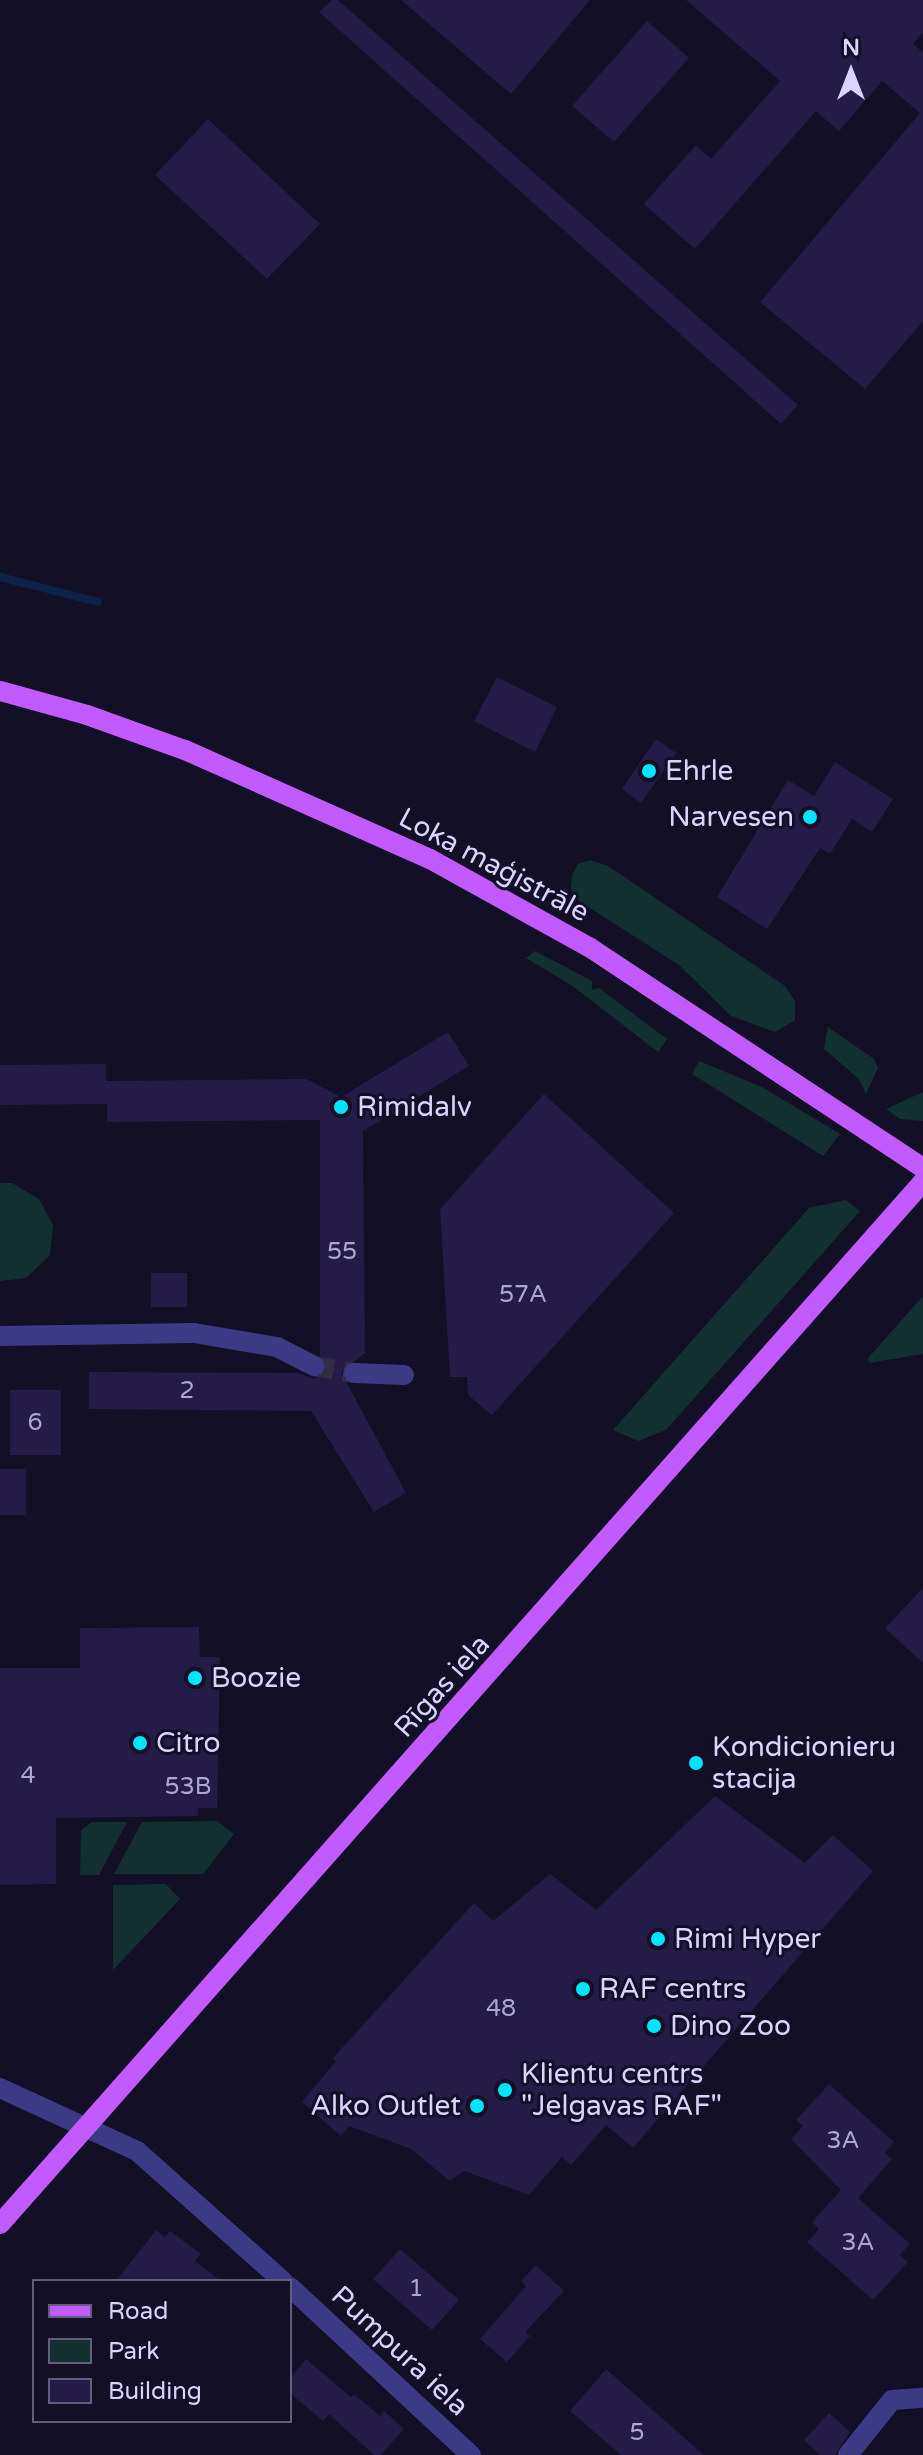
<!DOCTYPE html>
<html>
<head>
<meta charset="utf-8">
<style>
  body { margin:0 }
  #map { position:relative; width:923px; height:2455px; overflow:hidden; background:#130f26; font-family:"Varela Round",sans-serif }
  div>[style] { position:absolute }
  .green>* { inset:0; background:#12302f }
  .stream>* { height:8px; margin:-4px; padding:0 4px; transform-origin:4px; border-radius:4px; background:#0c2248 }
  .building>* { inset:0; background:#241b47 }
  .minor-tunnel>* { height:20px; margin-top:-10px; transform-origin:0; background:repeating-linear-gradient(90deg,#312d47 0 20px,transparent 0 30px) }
  .minor>* { height:20px; margin:-10px; padding:0 10px; transform-origin:10px; border-radius:10px; background:#3d3a85 }
  .primary>* { height:20px; margin:-10px; padding:0 10px; transform-origin:10px; border-radius:10px; background:#c25bff }
  .dots>* { width:22px; height:22px; translate:-50% -50%; box-sizing:border-box; border:4px solid #130f26; border-radius:50% }
  span { translate:-50% -50%; white-space:nowrap; text-align:center; line-height:1.15; -webkit-text-stroke:6px #130f26; paint-order:stroke }
  .number-label { font-size:24px; color:#aca6d1 }
  .number-label span { -webkit-text-stroke-width:0 }
  .poi-label { font-size:28px; color:#d9d4ff }
  .left { translate:0 -50%; text-align:left }
  .right { translate:-100% -50%; text-align:right }
  .street-label { font-size:28px; color:#d9d4ff }
  .legend { position:absolute; left:32px; top:2279px; width:260px; height:144px; box-sizing:border-box; background:#130f26; border:2px solid #625e7d; margin:0; padding:10px 14px; list-style:none; font-size:24px; color:#d9d4ff }
  .legend li { display:flex; align-items:center; gap:16px; height:40px }
  .legend b { width:40px; border:2px solid #625e7d }
  .north { position:absolute; left:811px; top:32px; width:80px; height:80px; -webkit-text-stroke:6px #130f26; paint-order:stroke; rotate:0deg; font-size:22px; font-weight:700; line-height:32px; text-align:center; color:#d9d4ff }
  .north::after { content:''; display:block; margin:auto; width:28px; height:36px; background:#d9d4ff; clip-path:polygon(50% 0,100% 100%,50% 72%,0 100%) }
</style>
</head>
<body>
<div id="map">
  <div class="green">
    <i style="clip-path:polygon(590px 860px,608px 866px,785px 986px,795px 1001px,795px 1020px,775px 1032px,731px 1016px,679px 965px,579px 901px,571px 888px,572px 875px,578px 864px)"></i>
    <i style="clip-path:polygon(535px 951px,592px 981px,592px 990px,599px 988px,667px 1039px,658px 1052px,574px 987px,526px 958px)"></i>
    <i style="clip-path:polygon(828px 1027px,874px 1059px,878px 1068px,866px 1094px,858px 1078px,824px 1049px)"></i>
    <i style="clip-path:polygon(699px 1061px,762px 1087px,840px 1134px,823px 1156px,692px 1074px)"></i>
    <i style="clip-path:polygon(923px 1092px,923px 1121px,900px 1119px,886px 1109px)"></i>
    <i style="clip-path:polygon(0 1183px,12px 1183px,39px 1199px,53px 1225px,50px 1255px,26px 1278px,0 1281px)"></i>
    <i style="clip-path:polygon(846px 1200px,860px 1211px,666px 1430px,638px 1441px,613px 1430px,809px 1208px)"></i>
    <i style="clip-path:polygon(923px 1296px,923px 1354px,869px 1363px,868px 1358px)"></i>
    <i style="clip-path:polygon(217px 1821px,234px 1834px,203px 1874px,114px 1874px,142px 1822px)"></i>
    <i style="clip-path:polygon(92px 1822px,127px 1822px,99px 1875px,80px 1875px,81px 1830px)"></i>
    <i style="clip-path:polygon(166px 1884px,180px 1899px,113px 1970px,113px 1885px)"></i>
  </div>
  <div class="stream">
    <i style="left:0;top:577px;width:101px;rotate:14.3deg"></i>
  </div>
  <div class="building">
    <i style="clip-path:polygon(332px 0,338px 0,798px 405px,781px 424px,319px 12px)"></i>
    <i style="clip-path:polygon(401px 0,590px 0,511px 94px)"></i>
    <i style="clip-path:polygon(686px 0,923px 0,923px 32px,913px 44px,923px 52px,923px 321px,865px 389px,760px 302px,920px 113px,882px 81px,839px 131px,816px 111px,695px 249px,644px 204px,696px 145px,711px 159px,780px 81px)"></i>
    <i style="clip-path:polygon(647px 21px,689px 58px,614px 142px,572px 106px)"></i>
    <i style="clip-path:polygon(208px 119px,320px 224px,267px 279px,155px 175px)"></i>
    <i style="clip-path:polygon(497px 677px,557px 707px,535px 752px,474px 721px)"></i>
    <i style="clip-path:polygon(656px 739px,676px 753px,641px 803px,622px 789px)"></i>
    <i style="clip-path:polygon(835px 762px,893px 799px,872px 832px,852px 819px,830px 854px,820px 848px,767px 929px,717px 897px,788px 780px,814px 796px)"></i>
    <i style="clip-path:polygon(448px 1032px,469px 1066px,363px 1131px,365px 1353px,341px 1372px,406px 1493px,374px 1512px,311px 1411px,89px 1409px,89px 1372px,298px 1373px,314px 1379px,325px 1373px,320px 1355px,320px 1120px,107px 1122px,107px 1104px,0 1105px,0 1065px,106px 1064px,106px 1081px,306px 1079px,341px 1097px)"></i>
    <i style="clip-path:polygon(544px 1094px,674px 1213px,492px 1415px,468px 1395px,467px 1377px,450px 1377px,440px 1209px)"></i>
    <i style="clip-path:polygon(151px 1273px,187px 1273px,187px 1307px,151px 1307px)"></i>
    <i style="clip-path:polygon(10px 1390px,61px 1390px,61px 1455px,10px 1455px)"></i>
    <i style="clip-path:polygon(0 1469px,26px 1469px,26px 1515px,0 1515px)"></i>
    <i style="clip-path:polygon(923px 1588px,923px 1663px,885px 1628px)"></i>
    <i style="clip-path:polygon(199px 1627px,200px 1657px,220px 1657px,217px 1808px,198px 1808px,198px 1816px,56px 1818px,56px 1884px,0 1885px,0 1668px,80px 1668px,80px 1628px)"></i>
    <i style="clip-path:polygon(715px 1796px,805px 1863px,833px 1835px,873px 1871px,633px 2148px,606px 2125px,571px 2165px,562px 2157px,529px 2195px,464px 2171px,450px 2181px,411px 2149px,349px 2126px,341px 2136px,302px 2102px,336px 2061px,333px 2058px,474px 1903px,493px 1921px,550px 1874px,596px 1910px)"></i>
    <i style="clip-path:polygon(829px 2084px,894px 2142px,885px 2153px,892px 2159px,858px 2198px,910px 2244px,900px 2255px,908px 2262px,873px 2300px,807px 2242px,819px 2229px,812px 2222px,841px 2190px,791px 2139px,803px 2126px,796px 2120px)"></i>
    <i style="clip-path:polygon(156px 2230px,165px 2237px,170px 2231px,201px 2254px,195px 2261px,221px 2281px,116px 2281px)"></i>
    <i style="clip-path:polygon(400px 2249px,459px 2300px,432px 2330px,373px 2279px)"></i>
    <i style="clip-path:polygon(536px 2265px,564px 2291px,525px 2332px,530px 2336px,507px 2362px,480px 2339px,526px 2286px,521px 2281px)"></i>
    <i style="clip-path:polygon(306px 2359px,351px 2397px,354px 2394px,380px 2416px,384px 2411px,404px 2429px,381px 2455px,374px 2455px,329px 2414px,323px 2421px,290px 2393px,290px 2378px)"></i>
    <i style="clip-path:polygon(606px 2369px,704px 2455px,621px 2455px,570px 2411px)"></i>
    <i style="clip-path:polygon(829px 2413px,850px 2432px,835px 2455px,820px 2455px,804px 2440px)"></i>
  </div>
  <div class="minor-tunnel">
    <i style="left:314px;top:1366px;width:41px;rotate:9.9deg"></i>
  </div>
  <div class="minor">
    <i style="left:0;top:1336px;width:194px;rotate:-0.9deg"></i>
    <i style="left:194px;top:1333px;width:84px;rotate:9.6deg"></i>
    <i style="left:277px;top:1347px;width:42px;rotate:27.2deg"></i>
    <i style="left:354px;top:1373px;width:50px;rotate:2.3deg"></i>
    <i style="left:0;top:2088px;width:151px;rotate:24.7deg"></i>
    <i style="left:137px;top:2151px;width:195px;rotate:41.7deg"></i>
    <i style="left:290px;top:2287px;width:247px;rotate:42.9deg"></i>
    <i style="left:848px;top:2455px;width:70px;rotate:-51.3deg"></i>
    <i style="left:892px;top:2400px;width:31px;rotate:-4deg"></i>
  </div>
  <div class="primary">
    <i style="left:0;top:691px;width:90px;rotate:15.4deg"></i>
    <i style="left:87px;top:715px;width:104px;rotate:19.7deg"></i>
    <i style="left:185px;top:750px;width:268px;rotate:24deg"></i>
    <i style="left:430px;top:859px;width:182px;rotate:29deg"></i>
    <i style="left:589px;top:947px;width:400px;rotate:33.5deg"></i>
    <i style="left:0;top:2224px;width:1392px;rotate:-48.47deg"></i>
  </div>
  <div class="dots">
    <i style="left:649px;top:771px;background:#00e5ff"></i>
    <i style="left:810px;top:817px;background:#00e5ff"></i>
    <i style="left:341px;top:1107px;background:#00e5ff"></i>
    <i style="left:195px;top:1678px;background:#00e5ff"></i>
    <i style="left:140px;top:1743px;background:#00e5ff"></i>
    <i style="left:696px;top:1763px;background:#00e5ff"></i>
    <i style="left:658px;top:1939px;background:#00e5ff"></i>
    <i style="left:583px;top:1989px;background:#00e5ff"></i>
    <i style="left:654px;top:2026px;background:#00e5ff"></i>
    <i style="left:505px;top:2090px;background:#00e5ff"></i>
    <i style="left:477px;top:2106px;background:#00e5ff"></i>
  </div>
  <div class="number-label">
    <span style="left:342px;top:1252px">55</span>
    <span style="left:523px;top:1295px">57A</span>
    <span style="left:187px;top:1391px">2</span>
    <span style="left:35px;top:1423px">6</span>
    <span style="left:28px;top:1776px">4</span>
    <span style="left:188px;top:1787px">53B</span>
    <span style="left:501px;top:2009px">48</span>
    <span style="left:843px;top:2141px">3A</span>
    <span style="left:858px;top:2243px">3A</span>
    <span style="left:416px;top:2289px">1</span>
    <span style="left:637px;top:2433px">5</span>
  </div>
  <div class="poi-label">
    <span class="left" style="left:665px;top:771px">Ehrle</span>
    <span class="right" style="left:794px;top:817px">Narvesen</span>
    <span class="left" style="left:357px;top:1107px">Rimidalv</span>
    <span class="left" style="left:211px;top:1678px">Boozie</span>
    <span class="left" style="left:156px;top:1743px">Citro</span>
    <span class="left" style="left:712px;top:1763px">Kondicionieru<br>stacija</span>
    <span class="left" style="left:674px;top:1939px">Rimi Hyper</span>
    <span class="left" style="left:599px;top:1989px">RAF centrs</span>
    <span class="left" style="left:670px;top:2026px">Dino Zoo</span>
    <span class="left" style="left:521px;top:2090px">Klientu centrs<br>"Jelgavas RAF"</span>
    <span class="right" style="left:461px;top:2106px">Alko Outlet</span>
  </div>
  <div class="street-label">
    <span style="left:494px;top:865px;rotate:28deg">Loka maģistrāle</span>
    <span style="left:442px;top:1686px;rotate:-48deg">Rīgas iela</span>
    <span style="left:400px;top:2351px;rotate:43deg">Pumpura iela</span>
  </div>
  <ul class="legend">
  <li><b style="height:10px;background:#c25bff"></b>Road</li>
  <li><b style="height:22px;background:#12302f"></b>Park</li>
  <li><b style="height:22px;background:#241b47"></b>Building</li>
  </ul>
  <div class="north">N</div>
</div>
</body>
</html>
